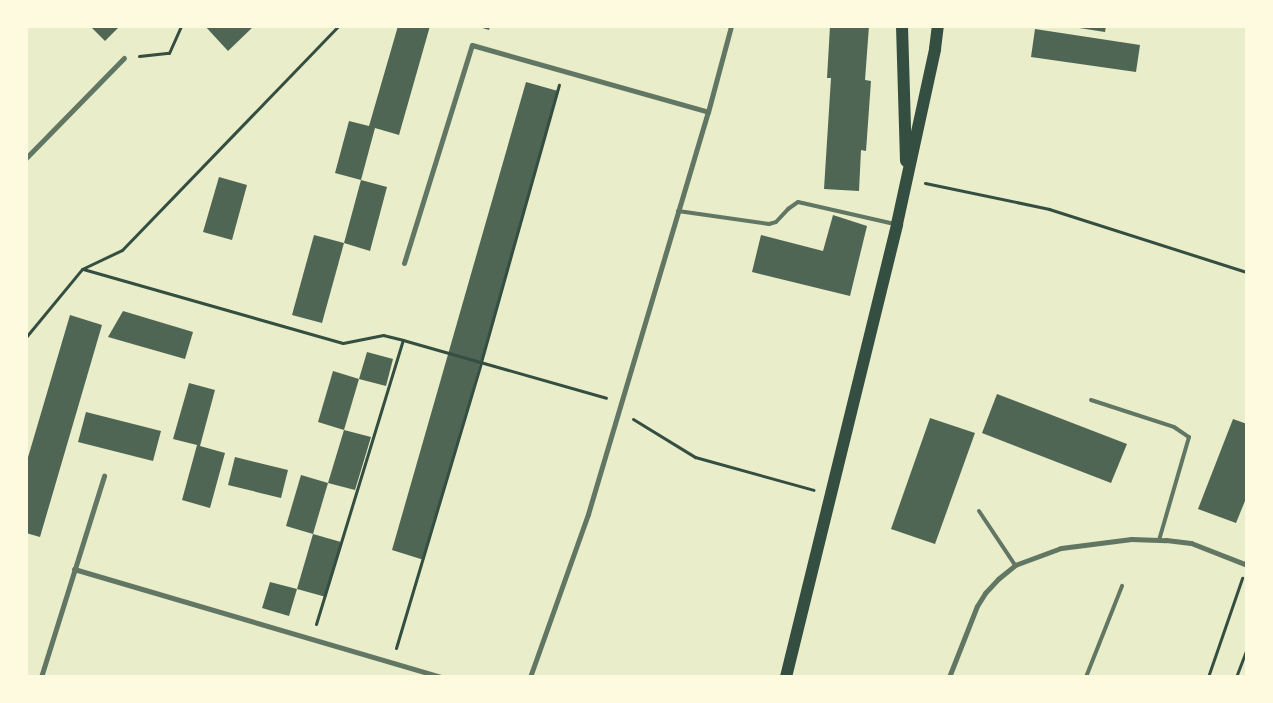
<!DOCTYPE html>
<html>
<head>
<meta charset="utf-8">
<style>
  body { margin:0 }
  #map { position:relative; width:1273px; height:703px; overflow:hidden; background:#e9edc9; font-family:Jost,sans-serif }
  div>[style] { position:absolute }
  .building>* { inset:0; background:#4f6655 }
  .path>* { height:3px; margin:-1.5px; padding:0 1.5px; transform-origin:1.5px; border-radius:1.5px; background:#344e41 }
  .service>* { height:4px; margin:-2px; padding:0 2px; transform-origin:2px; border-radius:2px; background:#617663 }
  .minor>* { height:5px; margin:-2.5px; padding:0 2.5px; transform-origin:2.5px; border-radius:2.5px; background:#617663 }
  .primary>* { height:12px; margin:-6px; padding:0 6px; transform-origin:6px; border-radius:6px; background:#344e41 }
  span { translate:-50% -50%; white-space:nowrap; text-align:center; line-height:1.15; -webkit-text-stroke:5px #fefae0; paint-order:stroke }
  .frame { position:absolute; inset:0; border:28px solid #fefae0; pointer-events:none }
</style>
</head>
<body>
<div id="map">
  <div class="building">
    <i style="clip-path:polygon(90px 26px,120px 26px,105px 41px)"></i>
    <i style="clip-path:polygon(205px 26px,254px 26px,228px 51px)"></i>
    <i style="clip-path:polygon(398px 26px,430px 26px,399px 135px,375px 128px,361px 180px,387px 187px,370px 251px,344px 243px,361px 180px,335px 173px,349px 121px,369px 126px)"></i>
    <i style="clip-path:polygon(476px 26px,490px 26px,489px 30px)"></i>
    <i style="clip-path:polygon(830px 26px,869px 26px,865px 80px,871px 81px,866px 151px,861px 150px,859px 191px,824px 189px,831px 78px,827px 78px)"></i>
    <i style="clip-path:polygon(1066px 26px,1106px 26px,1105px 32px)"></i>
    <i style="clip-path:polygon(1035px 29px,1140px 45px,1136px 72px,1031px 57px)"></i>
    <i style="clip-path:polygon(526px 82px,558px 91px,424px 560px,392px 550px)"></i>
    <i style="clip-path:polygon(219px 177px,247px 185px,232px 240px,203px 232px)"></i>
    <i style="clip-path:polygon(833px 215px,867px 226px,850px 296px,752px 272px,761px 235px,823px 251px)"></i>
    <i style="clip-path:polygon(314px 235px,344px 243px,322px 323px,292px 315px)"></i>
    <i style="clip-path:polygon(123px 311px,193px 332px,185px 359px,108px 337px)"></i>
    <i style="clip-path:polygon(70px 315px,102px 325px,40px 537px,26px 533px,26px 464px)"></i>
    <i style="clip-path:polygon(367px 352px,393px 359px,386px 386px,359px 379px)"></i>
    <i style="clip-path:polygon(333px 371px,359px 379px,344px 430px,318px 422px)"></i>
    <i style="clip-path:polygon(189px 383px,215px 390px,200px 446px,225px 453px,210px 508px,182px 500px,197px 445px,173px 439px)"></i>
    <i style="clip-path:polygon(997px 394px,1127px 444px,1111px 483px,982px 433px)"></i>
    <i style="clip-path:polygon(86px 412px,161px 431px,153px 461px,78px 442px)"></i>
    <i style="clip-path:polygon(930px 418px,975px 433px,935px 544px,891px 529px)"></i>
    <i style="clip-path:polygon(1233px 419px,1247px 424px,1247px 496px,1236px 523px,1198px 509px)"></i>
    <i style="clip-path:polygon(344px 430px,371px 437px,355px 490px,328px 483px)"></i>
    <i style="clip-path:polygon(235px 457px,288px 470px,281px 498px,228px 485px)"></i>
    <i style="clip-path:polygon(301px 475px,328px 483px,313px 534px,286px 526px)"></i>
    <i style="clip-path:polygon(313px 534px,341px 542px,326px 597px,297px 589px)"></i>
    <i style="clip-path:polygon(270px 582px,297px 589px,289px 616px,262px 608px)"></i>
  </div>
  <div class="path">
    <i style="left:139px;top:56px;width:30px;rotate:-6deg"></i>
    <i style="left:169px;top:53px;width:30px;rotate:-66deg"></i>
    <i style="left:925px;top:183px;width:127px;rotate:11.8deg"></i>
    <i style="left:1049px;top:209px;width:208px;rotate:17.7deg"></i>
    <i style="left:83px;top:269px;width:270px;rotate:15.9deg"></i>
    <i style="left:343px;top:343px;width:41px;rotate:-11.3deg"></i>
    <i style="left:383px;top:335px;width:21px;rotate:14deg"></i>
    <i style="left:26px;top:337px;width:88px;rotate:-50.5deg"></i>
    <i style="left:82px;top:269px;width:44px;rotate:-25.4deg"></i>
    <i style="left:122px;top:250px;width:311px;rotate:-46deg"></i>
    <i style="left:633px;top:419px;width:73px;rotate:31.5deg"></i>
    <i style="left:695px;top:457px;width:123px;rotate:15.5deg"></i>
    <i style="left:316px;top:624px;width:297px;rotate:-73deg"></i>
    <i style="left:403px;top:340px;width:211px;rotate:15.9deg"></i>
    <i style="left:396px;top:648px;width:298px;rotate:-73.4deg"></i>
    <i style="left:481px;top:362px;width:288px;rotate:-74.3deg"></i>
    <i style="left:1208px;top:677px;width:105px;rotate:-71deg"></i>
    <i style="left:1236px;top:677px;width:31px;rotate:-69deg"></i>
  </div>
  <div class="service">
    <i style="left:678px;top:211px;width:92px;rotate:8.1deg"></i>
    <i style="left:769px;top:224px;width:7px;rotate:-16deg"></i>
    <i style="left:776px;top:222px;width:18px;rotate:-47deg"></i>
    <i style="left:788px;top:209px;width:12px;rotate:-35deg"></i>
    <i style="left:798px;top:202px;width:99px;rotate:12.8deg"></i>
    <i style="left:1091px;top:400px;width:87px;rotate:18deg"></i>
    <i style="left:1174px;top:427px;width:18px;rotate:34deg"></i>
    <i style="left:1189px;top:437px;width:107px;rotate:106.2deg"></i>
    <i style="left:979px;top:511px;width:65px;rotate:56.3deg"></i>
    <i style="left:1086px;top:677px;width:98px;rotate:-68.4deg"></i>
  </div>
  <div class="minor">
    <i style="left:26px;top:158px;width:140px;rotate:-45.6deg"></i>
    <i style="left:404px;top:263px;width:228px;rotate:-72.7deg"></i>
    <i style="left:472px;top:45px;width:245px;rotate:15.8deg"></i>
    <i style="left:74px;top:569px;width:384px;rotate:16.4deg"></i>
    <i style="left:41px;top:677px;width:211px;rotate:-72.6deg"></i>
    <i style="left:530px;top:677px;width:173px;rotate:-70.4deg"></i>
    <i style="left:588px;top:514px;width:420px;rotate:-73.4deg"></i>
    <i style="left:708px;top:112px;width:89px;rotate:-75deg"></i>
    <i style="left:949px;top:677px;width:76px;rotate:-68.5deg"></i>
    <i style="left:977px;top:606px;width:15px;rotate:-58deg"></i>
    <i style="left:985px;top:593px;width:19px;rotate:-47deg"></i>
    <i style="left:998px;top:579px;width:22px;rotate:-39deg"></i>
    <i style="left:1015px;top:565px;width:49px;rotate:-20.3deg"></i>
    <i style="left:1061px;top:548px;width:71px;rotate:-7.3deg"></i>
    <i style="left:1131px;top:539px;width:35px;rotate:2deg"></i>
    <i style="left:1166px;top:540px;width:25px;rotate:7deg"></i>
    <i style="left:1191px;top:543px;width:60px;rotate:21.4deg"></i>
  </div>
  <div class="primary">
    <i style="left:902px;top:26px;width:135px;rotate:88.3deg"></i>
    <i style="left:786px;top:677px;width:466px;rotate:-76.2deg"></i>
    <i style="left:897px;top:224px;width:179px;rotate:-77.7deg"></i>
    <i style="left:935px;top:49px;width:23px;rotate:-83deg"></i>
  </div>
  <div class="frame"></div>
</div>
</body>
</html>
